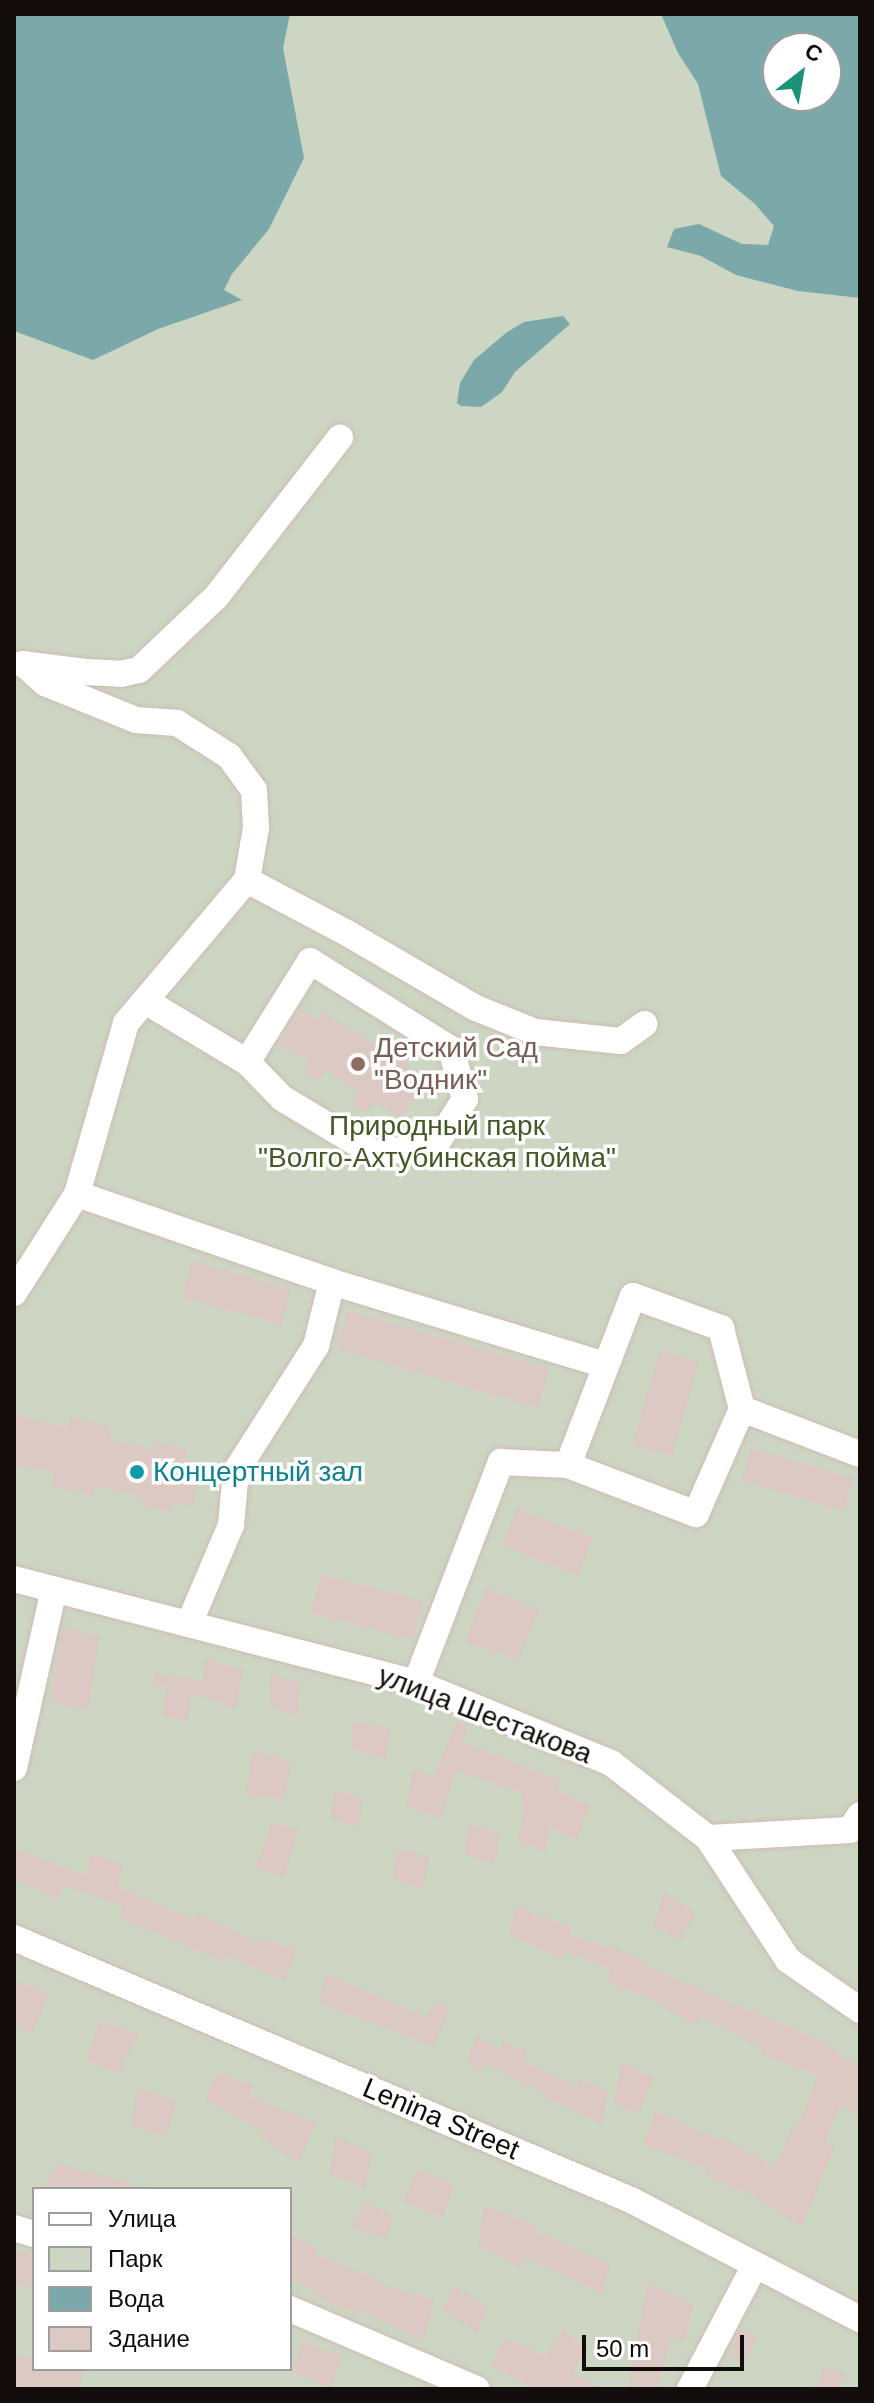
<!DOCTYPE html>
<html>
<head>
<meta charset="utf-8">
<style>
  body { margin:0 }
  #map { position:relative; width:874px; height:2403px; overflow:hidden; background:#fef6f3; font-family:Helvetica,sans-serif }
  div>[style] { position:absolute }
  .green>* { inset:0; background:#cdd6c2 }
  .water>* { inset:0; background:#7ba8a8 }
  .building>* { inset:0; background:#ddc9c4 }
  .roads { filter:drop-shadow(0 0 2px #cfbcb5) drop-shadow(0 0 2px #cfbcb5) }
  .minor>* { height:26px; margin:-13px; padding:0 13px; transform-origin:13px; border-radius:13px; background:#fff }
  .dots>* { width:22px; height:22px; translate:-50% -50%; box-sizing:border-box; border:4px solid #fff; border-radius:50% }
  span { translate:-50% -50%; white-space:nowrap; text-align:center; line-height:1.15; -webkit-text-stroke:7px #fff; paint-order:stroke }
  .education-label { font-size:28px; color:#785e54 }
  .left { translate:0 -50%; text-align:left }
  .park-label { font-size:28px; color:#455826 }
  .culture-label { font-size:28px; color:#0d838f }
  .street-label { font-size:28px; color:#120c0a }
  .frame { position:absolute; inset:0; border:16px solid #120c0a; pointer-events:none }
  .legend { position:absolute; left:32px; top:2187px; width:260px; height:184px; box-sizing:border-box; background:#fff; border:2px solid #a09e9d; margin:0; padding:10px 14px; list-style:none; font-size:24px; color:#120c0a }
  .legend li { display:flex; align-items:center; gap:16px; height:40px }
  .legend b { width:40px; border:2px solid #a09e9d }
  .north { position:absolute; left:762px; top:32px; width:80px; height:80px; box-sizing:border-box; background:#fff; border:2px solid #a09e9d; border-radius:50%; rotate:31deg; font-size:22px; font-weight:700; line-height:32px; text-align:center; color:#120c0a }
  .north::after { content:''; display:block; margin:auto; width:28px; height:36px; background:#1a9378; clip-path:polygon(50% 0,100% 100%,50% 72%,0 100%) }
  .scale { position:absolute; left:582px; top:2335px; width:162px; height:36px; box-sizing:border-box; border:4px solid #120c0a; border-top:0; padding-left:10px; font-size:24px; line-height:28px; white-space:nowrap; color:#120c0a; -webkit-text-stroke:6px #fff; paint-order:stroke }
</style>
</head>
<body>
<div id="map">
  <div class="green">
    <i style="clip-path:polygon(evenodd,14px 14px,860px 14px,860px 2389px,14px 2389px,14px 14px,778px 48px,826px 48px,826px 96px,778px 96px,778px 48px,14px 14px,34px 2189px,290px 2189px,290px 2369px,34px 2369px,34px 2189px)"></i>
  </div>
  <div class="water">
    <i style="clip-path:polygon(14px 14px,290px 14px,283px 48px,304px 158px,269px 229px,232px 274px,224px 290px,242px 300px,158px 329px,93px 360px,14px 331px)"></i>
    <i style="clip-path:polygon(evenodd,661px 14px,860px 14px,860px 298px,798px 291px,736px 275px,701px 256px,667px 247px,674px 229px,699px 224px,742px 244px,768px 245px,774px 226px,755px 204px,721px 176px,698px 84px,678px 53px,661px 14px,778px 48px,826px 48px,826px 96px,778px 96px,778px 48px)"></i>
    <i style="clip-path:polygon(563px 316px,570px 324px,515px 372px,502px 392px,481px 407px,461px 406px,457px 403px,460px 383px,474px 360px,507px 332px,524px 322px)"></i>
  </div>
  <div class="building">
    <i style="clip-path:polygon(301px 1009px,316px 1019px,321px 1011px,411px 1066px,407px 1072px,423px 1082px,402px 1119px,374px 1101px,367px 1112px,352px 1104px,359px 1092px,325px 1070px,318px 1081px,304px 1073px,310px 1062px,279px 1044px)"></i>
    <i style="clip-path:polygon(192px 1261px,291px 1289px,281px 1325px,182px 1297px)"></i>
    <i style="clip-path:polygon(347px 1310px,549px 1368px,538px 1408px,336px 1349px)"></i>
    <i style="clip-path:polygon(660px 1350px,699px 1361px,672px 1456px,632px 1445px)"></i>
    <i style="clip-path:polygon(14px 1414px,68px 1427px,71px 1417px,112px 1427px,109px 1439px,154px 1450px,156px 1441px,188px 1449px,185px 1461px,202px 1465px,192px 1507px,173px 1502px,171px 1512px,142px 1506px,144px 1498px,95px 1486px,92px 1496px,52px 1487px,55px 1473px,14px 1464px)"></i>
    <i style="clip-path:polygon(751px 1448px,853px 1478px,843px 1511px,741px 1481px)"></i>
    <i style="clip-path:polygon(517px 1508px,593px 1538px,578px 1576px,502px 1546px)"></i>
    <i style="clip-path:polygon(321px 1574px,423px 1601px,413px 1640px,310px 1613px)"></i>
    <i style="clip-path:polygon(486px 1588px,539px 1609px,519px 1661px,466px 1641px)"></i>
    <i style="clip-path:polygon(63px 1627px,100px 1636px,88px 1710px,50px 1702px)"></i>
    <i style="clip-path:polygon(206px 1659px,243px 1669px,236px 1708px,191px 1694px,189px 1721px,163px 1716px,166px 1687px,153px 1683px,155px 1675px,202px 1680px)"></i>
    <i style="clip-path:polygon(270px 1675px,301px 1683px,297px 1716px,271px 1708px)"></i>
    <i style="clip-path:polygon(352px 1721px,391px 1728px,385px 1760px,351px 1749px)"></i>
    <i style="clip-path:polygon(457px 1721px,468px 1725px,463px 1742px,559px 1780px,556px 1789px,590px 1806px,577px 1840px,549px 1828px,546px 1852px,518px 1841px,525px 1804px,520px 1802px,522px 1793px,455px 1771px,441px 1820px,406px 1806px,413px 1770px,434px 1776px)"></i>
    <i style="clip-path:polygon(253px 1750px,292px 1762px,283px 1799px,245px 1794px)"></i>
    <i style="clip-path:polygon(335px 1790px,363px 1799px,359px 1828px,330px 1817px)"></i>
    <i style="clip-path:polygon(272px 1822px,299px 1829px,284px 1877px,256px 1867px)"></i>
    <i style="clip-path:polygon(469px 1824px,501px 1834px,494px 1865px,465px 1854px)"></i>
    <i style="clip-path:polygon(14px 1848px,85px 1875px,92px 1854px,124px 1864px,117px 1886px,193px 1920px,195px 1913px,262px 1943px,264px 1939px,297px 1950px,285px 1981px,227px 1956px,225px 1962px,119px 1919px,124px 1906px,63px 1886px,58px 1899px,14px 1879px)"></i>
    <i style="clip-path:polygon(397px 1849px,430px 1856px,423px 1890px,393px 1878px)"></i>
    <i style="clip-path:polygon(664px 1892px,695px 1913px,681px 1941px,653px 1927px)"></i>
    <i style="clip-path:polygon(518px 1905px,542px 1919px,543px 1915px,572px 1928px,570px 1935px,617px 1949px,649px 1964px,648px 1967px,818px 2039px,842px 2053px,841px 2057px,860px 2065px,860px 2114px,840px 2105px,825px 2141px,835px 2146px,802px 2226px,749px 2194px,706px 2176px,708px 2170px,643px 2145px,656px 2111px,719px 2139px,720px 2136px,775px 2168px,793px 2125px,798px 2127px,818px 2075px,762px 2055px,763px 2049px,699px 2016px,696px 2026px,651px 1999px,607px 1982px,611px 1969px,565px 1952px,564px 1959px,508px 1935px)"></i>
    <i style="clip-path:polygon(326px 1974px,427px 2017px,437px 2000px,451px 2008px,433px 2047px,319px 2003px)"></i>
    <i style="clip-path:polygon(14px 1980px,49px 1994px,32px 2034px,14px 2026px)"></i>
    <i style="clip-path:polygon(100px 2021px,139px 2033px,118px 2075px,86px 2060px)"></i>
    <i style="clip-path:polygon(476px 2036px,501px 2050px,502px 2041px,527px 2051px,524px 2061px,577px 2086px,577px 2078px,608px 2091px,602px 2124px,545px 2098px,545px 2094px,485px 2064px,483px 2071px,467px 2063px)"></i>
    <i style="clip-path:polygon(621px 2062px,654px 2078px,638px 2115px,614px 2104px)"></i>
    <i style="clip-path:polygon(217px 2072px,253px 2085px,249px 2097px,317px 2122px,299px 2162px,261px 2138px,264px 2131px,205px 2100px)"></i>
    <i style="clip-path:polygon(137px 2087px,177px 2100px,166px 2137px,131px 2126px)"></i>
    <i style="clip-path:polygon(335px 2136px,372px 2154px,365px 2188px,329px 2174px)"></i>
    <i style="clip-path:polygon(58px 2164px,133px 2183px,132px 2189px,43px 2189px)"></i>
    <i style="clip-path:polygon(417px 2169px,454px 2184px,443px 2218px,404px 2202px)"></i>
    <i style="clip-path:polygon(365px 2201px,394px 2218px,385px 2239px,351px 2228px)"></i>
    <i style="clip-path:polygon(484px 2205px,538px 2226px,536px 2231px,610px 2264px,602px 2294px,525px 2257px,521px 2268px,478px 2245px)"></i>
    <i style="clip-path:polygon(290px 2235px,318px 2248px,315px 2254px,376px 2278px,374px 2282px,434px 2299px,424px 2342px,360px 2310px,358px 2314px,316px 2298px,318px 2292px,290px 2279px)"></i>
    <i style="clip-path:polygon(14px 2250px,34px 2254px,34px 2289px,14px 2284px)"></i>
    <i style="clip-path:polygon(647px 2283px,694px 2304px,684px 2342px,672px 2337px,657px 2389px,628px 2389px)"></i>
    <i style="clip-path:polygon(454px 2285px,488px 2308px,477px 2333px,443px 2310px)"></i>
    <i style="clip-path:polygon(740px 2329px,757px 2337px,744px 2363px,729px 2356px)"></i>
    <i style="clip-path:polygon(563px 2331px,588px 2347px,572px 2374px,605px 2389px,537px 2389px,490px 2366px,505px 2338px,546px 2356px)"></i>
    <i style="clip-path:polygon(302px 2342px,343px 2356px,331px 2388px,292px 2371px)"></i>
    <i style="clip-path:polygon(14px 2354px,34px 2359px,34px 2369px,83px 2369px,79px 2389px,34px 2389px,14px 2384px)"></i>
    <i style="clip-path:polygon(825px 2366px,846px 2375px,838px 2389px,814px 2389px)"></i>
  </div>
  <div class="roads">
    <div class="minor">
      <i style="left:22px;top:664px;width:64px;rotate:7.1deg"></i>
      <i style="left:86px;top:672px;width:35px;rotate:3deg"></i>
      <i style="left:121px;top:674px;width:18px;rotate:-13deg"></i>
      <i style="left:139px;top:670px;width:106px;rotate:-43.5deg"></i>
      <i style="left:216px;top:597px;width:202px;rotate:-52.1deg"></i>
      <i style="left:247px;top:880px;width:113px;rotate:27.9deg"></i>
      <i style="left:347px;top:933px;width:149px;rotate:30.2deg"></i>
      <i style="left:476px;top:1008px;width:64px;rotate:22.1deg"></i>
      <i style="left:535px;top:1032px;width:86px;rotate:6deg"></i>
      <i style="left:621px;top:1041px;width:29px;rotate:-36deg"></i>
      <i style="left:147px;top:1002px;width:117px;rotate:31deg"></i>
      <i style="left:247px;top:1062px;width:119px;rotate:-58deg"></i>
      <i style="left:310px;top:961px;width:166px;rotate:32deg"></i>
      <i style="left:451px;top:1049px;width:52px;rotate:74.4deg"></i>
      <i style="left:465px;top:1099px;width:56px;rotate:122.6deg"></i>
      <i style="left:435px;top:1146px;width:62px;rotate:173.6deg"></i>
      <i style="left:373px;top:1153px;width:106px;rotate:-148.9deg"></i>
      <i style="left:282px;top:1098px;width:50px;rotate:-134.2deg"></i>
      <i style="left:77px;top:1194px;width:270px;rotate:19deg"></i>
      <i style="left:332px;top:1282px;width:286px;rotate:16.9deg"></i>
      <i style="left:14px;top:1293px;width:117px;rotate:-57.5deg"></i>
      <i style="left:77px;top:1194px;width:178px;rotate:-74deg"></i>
      <i style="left:126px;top:1023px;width:187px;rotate:-49.8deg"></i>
      <i style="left:247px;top:880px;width:53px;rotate:-80.2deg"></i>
      <i style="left:256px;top:828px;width:38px;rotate:-93deg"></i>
      <i style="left:254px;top:790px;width:42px;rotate:-126.3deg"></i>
      <i style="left:229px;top:756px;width:62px;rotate:-147.6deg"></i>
      <i style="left:177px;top:723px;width:41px;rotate:-175.8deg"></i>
      <i style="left:136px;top:720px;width:98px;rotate:-157.9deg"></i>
      <i style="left:45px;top:683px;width:28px;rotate:-138deg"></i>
      <i style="left:742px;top:1409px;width:126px;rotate:20.9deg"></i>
      <i style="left:14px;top:1579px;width:415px;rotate:14.5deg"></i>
      <i style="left:416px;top:1683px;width:211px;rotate:22.3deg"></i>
      <i style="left:611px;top:1763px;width:123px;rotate:37.7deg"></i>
      <i style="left:708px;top:1838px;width:146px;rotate:56.7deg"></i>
      <i style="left:788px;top:1960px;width:88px;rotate:34.8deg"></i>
      <i style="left:189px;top:1624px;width:108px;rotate:-67deg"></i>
      <i style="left:231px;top:1525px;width:54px;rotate:-84.7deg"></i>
      <i style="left:236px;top:1471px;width:148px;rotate:-57.4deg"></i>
      <i style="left:316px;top:1346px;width:66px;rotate:-76deg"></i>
      <i style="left:416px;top:1683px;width:237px;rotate:-69deg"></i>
      <i style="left:501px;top:1462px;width:67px;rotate:2.6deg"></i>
      <i style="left:568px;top:1465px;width:181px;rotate:-69deg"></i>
      <i style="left:633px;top:1296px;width:94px;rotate:20deg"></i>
      <i style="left:721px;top:1328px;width:84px;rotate:75.5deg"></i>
      <i style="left:742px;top:1409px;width:115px;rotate:113.7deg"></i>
      <i style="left:696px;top:1514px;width:137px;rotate:-159.1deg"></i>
      <i style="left:14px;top:1768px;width:183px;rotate:-77.4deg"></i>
      <i style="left:708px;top:1838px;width:142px;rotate:-3.2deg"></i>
      <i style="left:850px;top:1830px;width:18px;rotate:-56deg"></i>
      <i style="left:14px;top:1938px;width:670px;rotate:23.01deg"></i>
      <i style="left:631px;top:2200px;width:258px;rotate:27.5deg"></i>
      <i style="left:14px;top:2228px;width:21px;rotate:17deg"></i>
      <i style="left:290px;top:2309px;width:203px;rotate:23.2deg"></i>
      <i style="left:690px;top:2389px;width:140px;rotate:-62.3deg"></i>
    </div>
  </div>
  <div class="dots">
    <i style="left:358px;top:1064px;background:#8d6e63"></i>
    <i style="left:137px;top:1472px;background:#0f9aa8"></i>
  </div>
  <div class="education-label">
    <span class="left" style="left:374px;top:1064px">Детский Сад<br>"Водник"</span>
  </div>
  <div class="park-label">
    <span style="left:437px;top:1142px">Природный парк<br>"Волго-Ахтубинская пойма"</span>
  </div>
  <div class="culture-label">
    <span class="left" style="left:153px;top:1472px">Концертный зал</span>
  </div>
  <div class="street-label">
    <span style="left:485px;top:1715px;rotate:21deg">улица Шестакова</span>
    <span style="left:441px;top:2119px;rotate:23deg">Lenina Street</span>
  </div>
  <div class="frame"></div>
  <ul class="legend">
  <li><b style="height:10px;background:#fff"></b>Улица</li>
  <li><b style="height:22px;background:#cdd6c2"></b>Парк</li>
  <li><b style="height:22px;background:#7ba8a8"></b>Вода</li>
  <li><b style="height:22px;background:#ddc9c4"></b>Здание</li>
  </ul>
  <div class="north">С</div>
  <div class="scale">50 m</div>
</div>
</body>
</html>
